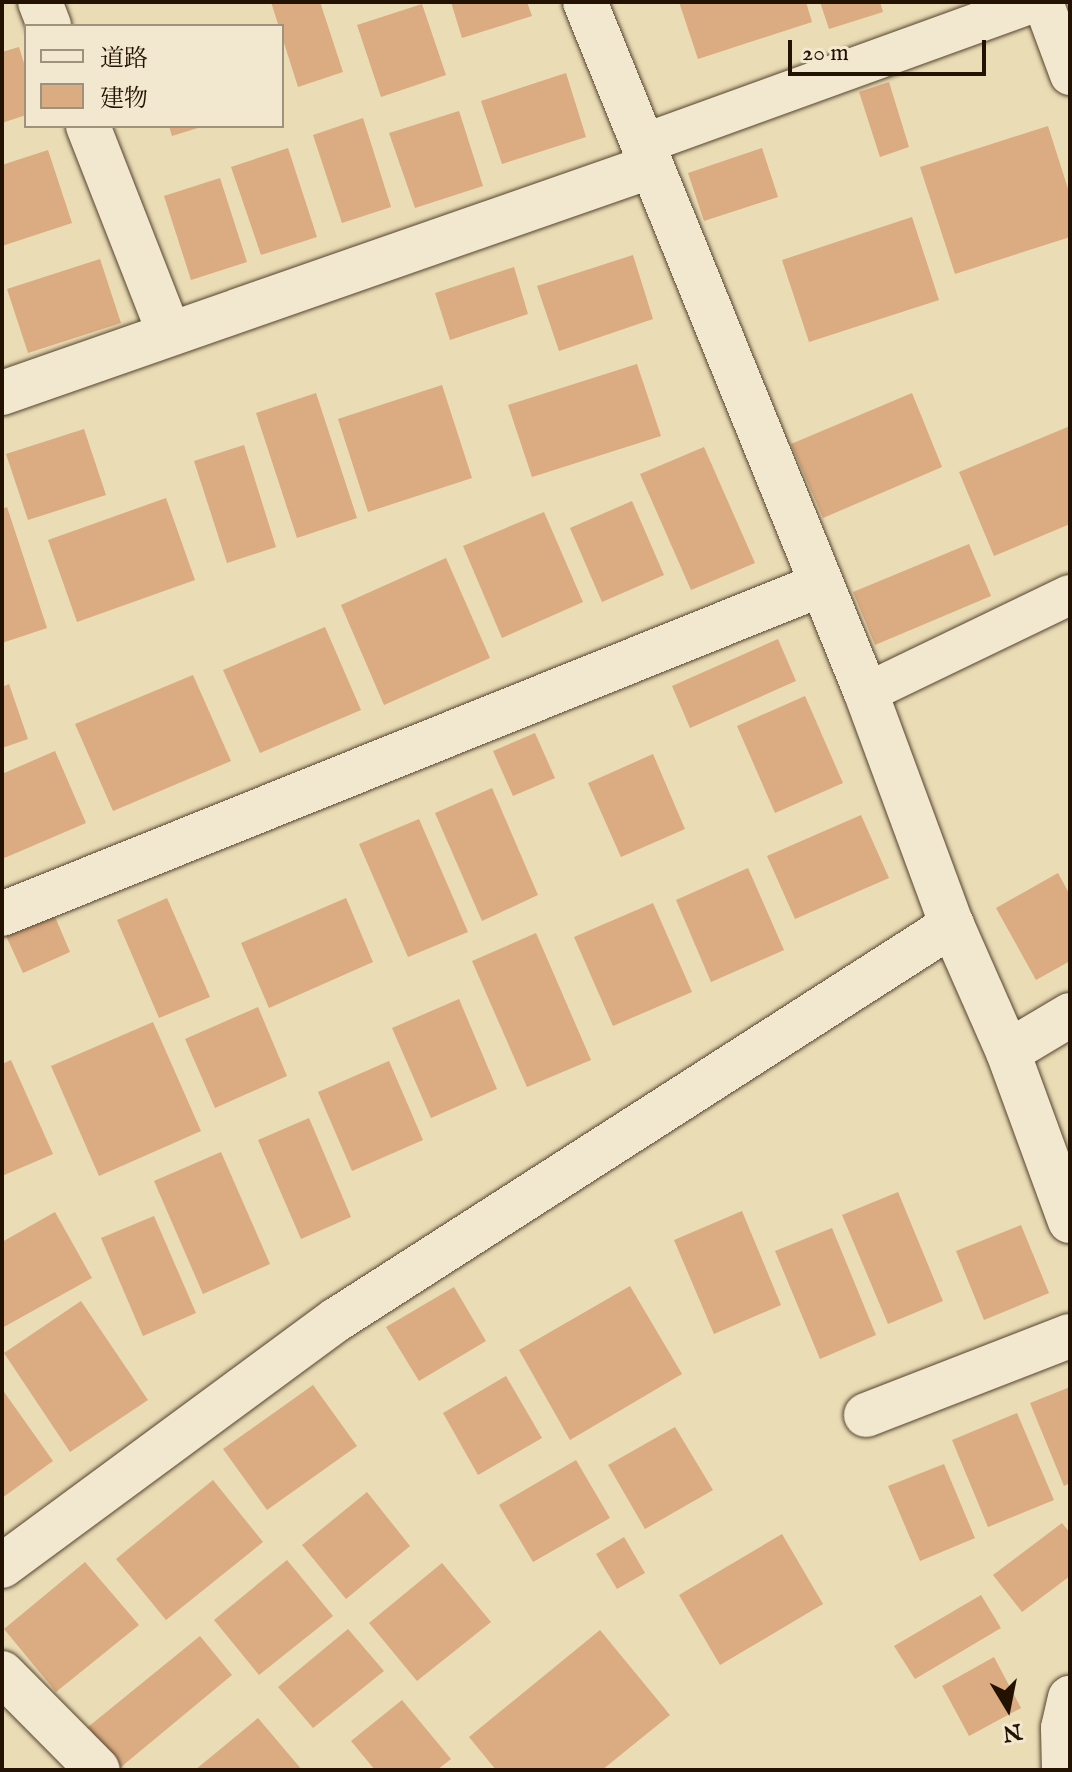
<!DOCTYPE html>
<html>
<head>
<meta charset="utf-8">
<style>
  body { margin:0 }
  #map { position:relative; width:1072px; height:1772px; overflow:hidden; background:#eadcb5; font-family:"IM FELL English","Noto Serif JP",serif }
  div>[style] { position:absolute }
  .building>* { inset:0; background:#dbab81 }
  .roads { filter:drop-shadow(0 0 2px #55442e) drop-shadow(0 0 2px #55442e) }
  .lane>* { height:40px; margin:-20px; padding:0 20px; transform-origin:20px; border-radius:20px; background:#f1e8cf }
  .street>* { height:44px; margin:-22px; padding:0 22px; transform-origin:22px; border-radius:22px; background:#f1e8cf }
  span { translate:-50% -50%; white-space:nowrap; text-align:center; line-height:1.15; -webkit-text-stroke:6px #f1e8cf; paint-order:stroke }
  .frame { position:absolute; inset:0; border:4px solid #231101; pointer-events:none }
  .legend { position:absolute; left:24px; top:24px; width:260px; height:104px; box-sizing:border-box; background:#f1e8cf; border:2px solid #9f927d; margin:0; padding:10px 14px; list-style:none; font-size:24px; color:#231101 }
  .legend li { display:flex; align-items:center; gap:16px; height:40px }
  .legend b { width:40px; border:2px solid #9f927d }
  .north { position:absolute; left:968px; top:1668px; width:80px; height:80px; -webkit-text-stroke:6px #f1e8cf; paint-order:stroke; rotate:170deg; font-size:22px; font-weight:700; line-height:32px; text-align:center; color:#231101 }
  .north::after { content:''; display:block; margin:auto; width:28px; height:36px; background:#231101; clip-path:polygon(50% 0,100% 100%,50% 72%,0 100%) }
  .scale { position:absolute; left:788px; top:40px; width:198px; height:36px; box-sizing:border-box; border:4px solid #231101; border-top:0; padding-left:10px; font-size:24px; line-height:28px; white-space:nowrap; color:#231101; -webkit-text-stroke:6px #f1e8cf; paint-order:stroke }
</style>
</head>
<body>
<div id="map">
  <div class="building">
    <i style="clip-path:polygon(271px 2px,320px 2px,343px 72px,298px 87px)"></i>
    <i style="clip-path:polygon(451px 2px,527px 2px,532px 16px,462px 38px)"></i>
    <i style="clip-path:polygon(679px 2px,806px 2px,812px 22px,698px 59px)"></i>
    <i style="clip-path:polygon(820px 2px,880px 2px,883px 12px,829px 29px)"></i>
    <i style="clip-path:polygon(422px 4px,446px 75px,381px 97px,357px 25px)"></i>
    <i style="clip-path:polygon(19px 47px,26px 70px,26px 115px,2px 123px,2px 52px)"></i>
    <i style="clip-path:polygon(566px 73px,586px 137px,502px 164px,481px 101px)"></i>
    <i style="clip-path:polygon(889px 82px,909px 147px,880px 157px,859px 92px)"></i>
    <i style="clip-path:polygon(459px 111px,483px 186px,415px 208px,389px 133px)"></i>
    <i style="clip-path:polygon(363px 118px,391px 207px,342px 223px,313px 135px)"></i>
    <i style="clip-path:polygon(169px 126px,201px 126px,201px 127px,172px 136px)"></i>
    <i style="clip-path:polygon(1048px 126px,1070px 195px,1070px 237px,955px 274px,920px 167px)"></i>
    <i style="clip-path:polygon(288px 148px,317px 237px,261px 255px,231px 167px)"></i>
    <i style="clip-path:polygon(762px 148px,778px 197px,704px 221px,688px 173px)"></i>
    <i style="clip-path:polygon(48px 150px,72px 223px,2px 246px,2px 165px)"></i>
    <i style="clip-path:polygon(220px 178px,247px 262px,191px 280px,164px 196px)"></i>
    <i style="clip-path:polygon(912px 217px,939px 300px,809px 342px,782px 260px)"></i>
    <i style="clip-path:polygon(633px 255px,653px 319px,559px 351px,537px 286px)"></i>
    <i style="clip-path:polygon(100px 259px,121px 323px,28px 353px,7px 289px)"></i>
    <i style="clip-path:polygon(514px 267px,528px 314px,450px 340px,435px 293px)"></i>
    <i style="clip-path:polygon(637px 364px,661px 436px,532px 477px,508px 405px)"></i>
    <i style="clip-path:polygon(442px 385px,472px 478px,368px 512px,338px 419px)"></i>
    <i style="clip-path:polygon(316px 393px,357px 518px,297px 538px,256px 413px)"></i>
    <i style="clip-path:polygon(912px 393px,942px 467px,823px 518px,791px 444px)"></i>
    <i style="clip-path:polygon(1070px 426px,1070px 524px,994px 556px,959px 472px)"></i>
    <i style="clip-path:polygon(84px 429px,106px 495px,28px 520px,6px 454px)"></i>
    <i style="clip-path:polygon(244px 445px,276px 547px,227px 563px,194px 461px)"></i>
    <i style="clip-path:polygon(704px 447px,755px 563px,691px 590px,640px 474px)"></i>
    <i style="clip-path:polygon(166px 498px,195px 580px,77px 622px,48px 540px)"></i>
    <i style="clip-path:polygon(632px 501px,664px 575px,602px 602px,570px 528px)"></i>
    <i style="clip-path:polygon(7px 507px,47px 628px,2px 643px,2px 509px)"></i>
    <i style="clip-path:polygon(544px 512px,583px 602px,502px 638px,463px 546px)"></i>
    <i style="clip-path:polygon(969px 544px,991px 596px,875px 645px,853px 592px)"></i>
    <i style="clip-path:polygon(446px 558px,490px 658px,384px 705px,341px 605px)"></i>
    <i style="clip-path:polygon(325px 627px,361px 710px,260px 753px,223px 670px)"></i>
    <i style="clip-path:polygon(778px 639px,796px 681px,690px 728px,672px 686px)"></i>
    <i style="clip-path:polygon(193px 675px,231px 761px,113px 811px,75px 724px)"></i>
    <i style="clip-path:polygon(9px 684px,28px 739px,2px 748px,2px 687px)"></i>
    <i style="clip-path:polygon(805px 696px,843px 783px,775px 813px,737px 726px)"></i>
    <i style="clip-path:polygon(535px 733px,555px 778px,513px 796px,493px 751px)"></i>
    <i style="clip-path:polygon(55px 751px,86px 823px,2px 859px,2px 774px)"></i>
    <i style="clip-path:polygon(653px 754px,685px 829px,621px 857px,588px 783px)"></i>
    <i style="clip-path:polygon(492px 788px,538px 895px,482px 921px,435px 813px)"></i>
    <i style="clip-path:polygon(861px 815px,889px 878px,795px 919px,767px 856px)"></i>
    <i style="clip-path:polygon(419px 819px,468px 932px,408px 957px,359px 844px)"></i>
    <i style="clip-path:polygon(748px 868px,784px 950px,711px 982px,676px 900px)"></i>
    <i style="clip-path:polygon(1058px 873px,1070px 895px,1070px 961px,1036px 980px,996px 908px)"></i>
    <i style="clip-path:polygon(167px 898px,210px 997px,159px 1018px,117px 920px)"></i>
    <i style="clip-path:polygon(346px 898px,373px 962px,269px 1008px,241px 943px)"></i>
    <i style="clip-path:polygon(653px 903px,692px 992px,613px 1026px,574px 937px)"></i>
    <i style="clip-path:polygon(50px 905px,70px 952px,23px 973px,2px 927px)"></i>
    <i style="clip-path:polygon(536px 933px,591px 1060px,527px 1087px,472px 961px)"></i>
    <i style="clip-path:polygon(459px 999px,497px 1089px,431px 1118px,392px 1028px)"></i>
    <i style="clip-path:polygon(258px 1007px,287px 1076px,215px 1108px,185px 1039px)"></i>
    <i style="clip-path:polygon(153px 1022px,201px 1131px,99px 1176px,51px 1066px)"></i>
    <i style="clip-path:polygon(11px 1060px,53px 1154px,2px 1176px,2px 1064px)"></i>
    <i style="clip-path:polygon(389px 1061px,423px 1140px,352px 1171px,318px 1092px)"></i>
    <i style="clip-path:polygon(309px 1118px,351px 1217px,301px 1239px,258px 1140px)"></i>
    <i style="clip-path:polygon(221px 1152px,270px 1264px,203px 1294px,154px 1181px)"></i>
    <i style="clip-path:polygon(898px 1192px,943px 1301px,888px 1324px,842px 1215px)"></i>
    <i style="clip-path:polygon(742px 1211px,781px 1305px,714px 1334px,674px 1240px)"></i>
    <i style="clip-path:polygon(55px 1212px,92px 1278px,2px 1328px,2px 1242px)"></i>
    <i style="clip-path:polygon(154px 1216px,196px 1313px,143px 1336px,101px 1238px)"></i>
    <i style="clip-path:polygon(1021px 1225px,1049px 1293px,984px 1320px,956px 1251px)"></i>
    <i style="clip-path:polygon(832px 1228px,876px 1335px,820px 1359px,775px 1251px)"></i>
    <i style="clip-path:polygon(630px 1286px,682px 1374px,570px 1440px,519px 1350px)"></i>
    <i style="clip-path:polygon(454px 1287px,486px 1341px,419px 1381px,386px 1327px)"></i>
    <i style="clip-path:polygon(81px 1301px,148px 1400px,70px 1452px,4px 1353px)"></i>
    <i style="clip-path:polygon(506px 1376px,542px 1438px,478px 1475px,443px 1413px)"></i>
    <i style="clip-path:polygon(313px 1385px,357px 1446px,267px 1510px,223px 1449px)"></i>
    <i style="clip-path:polygon(1070px 1387px,1070px 1483px,1064px 1486px,1030px 1403px)"></i>
    <i style="clip-path:polygon(2px 1389px,53px 1461px,2px 1498px)"></i>
    <i style="clip-path:polygon(1017px 1413px,1054px 1500px,988px 1527px,952px 1440px)"></i>
    <i style="clip-path:polygon(675px 1427px,713px 1490px,645px 1529px,608px 1465px)"></i>
    <i style="clip-path:polygon(576px 1460px,610px 1518px,533px 1562px,499px 1505px)"></i>
    <i style="clip-path:polygon(944px 1464px,975px 1538px,920px 1561px,888px 1486px)"></i>
    <i style="clip-path:polygon(213px 1480px,263px 1542px,166px 1620px,116px 1559px)"></i>
    <i style="clip-path:polygon(367px 1492px,410px 1546px,346px 1599px,302px 1545px)"></i>
    <i style="clip-path:polygon(1062px 1523px,1070px 1533px,1070px 1576px,1022px 1612px,993px 1575px)"></i>
    <i style="clip-path:polygon(782px 1534px,823px 1604px,720px 1665px,679px 1595px)"></i>
    <i style="clip-path:polygon(624px 1537px,645px 1573px,617px 1589px,596px 1554px)"></i>
    <i style="clip-path:polygon(287px 1560px,333px 1616px,259px 1675px,214px 1620px)"></i>
    <i style="clip-path:polygon(85px 1562px,139px 1625px,56px 1692px,4px 1629px)"></i>
    <i style="clip-path:polygon(442px 1563px,491px 1622px,417px 1681px,369px 1623px)"></i>
    <i style="clip-path:polygon(981px 1595px,1001px 1628px,915px 1679px,894px 1646px)"></i>
    <i style="clip-path:polygon(348px 1629px,384px 1671px,313px 1728px,278px 1687px)"></i>
    <i style="clip-path:polygon(600px 1630px,670px 1715px,602px 1770px,496px 1770px,469px 1737px)"></i>
    <i style="clip-path:polygon(200px 1636px,232px 1675px,121px 1767px,88px 1727px)"></i>
    <i style="clip-path:polygon(994px 1657px,1021px 1708px,969px 1736px,942px 1686px)"></i>
    <i style="clip-path:polygon(402px 1700px,451px 1759px,437px 1770px,375px 1770px,351px 1741px)"></i>
    <i style="clip-path:polygon(258px 1718px,302px 1770px,195px 1770px)"></i>
  </div>
  <div class="roads">
    <div class="lane">
      <i style="left:1043px;top:2px;width:78px;rotate:69.7deg"></i>
      <i style="left:643px;top:144px;width:417px;rotate:-19.9deg"></i>
      <i style="left:866px;top:693px;width:226px;rotate:-25.7deg"></i>
    </div>
    <div class="street">
      <i style="left:40px;top:2px;width:26px;rotate:69deg"></i>
      <i style="left:585px;top:2px;width:746px;rotate:67.87deg"></i>
      <i style="left:866px;top:693px;width:247px;rotate:69.7deg"></i>
      <i style="left:952px;top:925px;width:139px;rotate:66.2deg"></i>
      <i style="left:1008px;top:1052px;width:180px;rotate:69.9deg"></i>
      <i style="left:88px;top:126px;width:222px;rotate:68.6deg"></i>
      <i style="left:2px;top:393px;width:688px;rotate:-19.25deg"></i>
      <i style="left:2px;top:914px;width:882px;rotate:-21.91deg"></i>
      <i style="left:1008px;top:1052px;width:72px;rotate:-30.8deg"></i>
      <i style="left:866px;top:1415px;width:219px;rotate:-21.2deg"></i>
      <i style="left:2px;top:1566px;width:415px;rotate:-36.4deg"></i>
      <i style="left:336px;top:1320px;width:732px;rotate:-32.67deg"></i>
      <i style="left:2px;top:1673px;width:136px;rotate:45.3deg"></i>
      <i style="left:1064px;top:1770px;width:42px;rotate:-91.4deg"></i>
      <i style="left:1063px;top:1728px;width:31px;rotate:-77deg"></i>
    </div>
  </div>
  <div class="frame"></div>
  <ul class="legend">
  <li><b style="height:10px;background:#f1e8cf"></b>道路</li>
  <li><b style="height:22px;background:#dbab81"></b>建物</li>
  </ul>
  <div class="north">N</div>
  <div class="scale">20 m</div>
</div>
</body>
</html>
